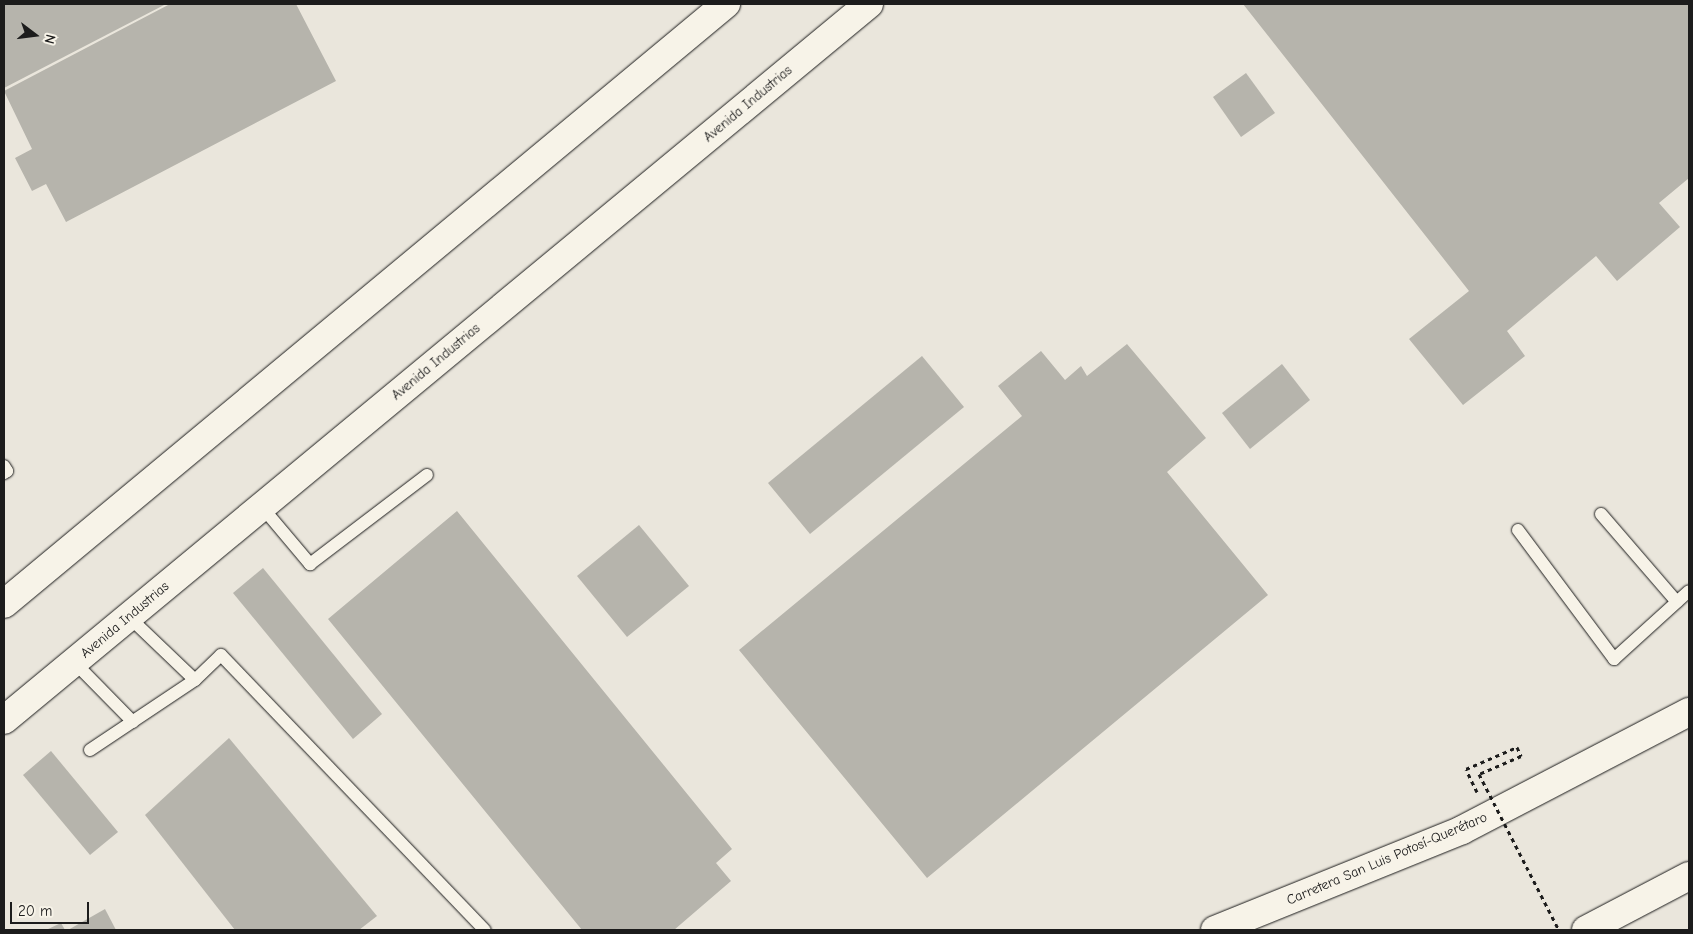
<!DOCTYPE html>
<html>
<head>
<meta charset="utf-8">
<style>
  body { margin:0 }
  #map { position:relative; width:1693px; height:934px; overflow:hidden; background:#eae6dc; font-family:"Comic Neue",sans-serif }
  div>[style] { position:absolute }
  .building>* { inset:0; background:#b6b4ac }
  .path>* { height:3px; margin-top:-1.5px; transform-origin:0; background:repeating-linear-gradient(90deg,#1c1c1c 0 4px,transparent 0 8px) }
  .roads { filter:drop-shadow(0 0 1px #1c1c1c) drop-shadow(0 0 1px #1c1c1c) }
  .lane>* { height:12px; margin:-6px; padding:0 6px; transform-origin:6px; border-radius:6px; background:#f7f3e8 }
  .secondary>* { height:28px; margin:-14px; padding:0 14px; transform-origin:14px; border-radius:14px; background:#f7f3e8 }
  .highway>* { height:28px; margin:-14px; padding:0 14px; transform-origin:14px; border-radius:14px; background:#f7f3e8 }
  .path-bridge>* { height:3px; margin-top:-1.5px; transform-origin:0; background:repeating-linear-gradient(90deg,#1c1c1c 0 4px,transparent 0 8px) }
  span { translate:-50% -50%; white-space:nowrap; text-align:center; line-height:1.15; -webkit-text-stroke:4.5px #f7f3e8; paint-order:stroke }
  .street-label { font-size:14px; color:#1c1c1c }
  .frame { position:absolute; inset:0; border:5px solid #1c1c1c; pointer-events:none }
  .north { position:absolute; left:10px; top:10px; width:50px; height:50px; -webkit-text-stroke:4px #f7f3e8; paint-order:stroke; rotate:105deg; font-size:14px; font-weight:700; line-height:20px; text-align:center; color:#1c1c1c }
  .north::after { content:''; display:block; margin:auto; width:18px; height:22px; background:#1c1c1c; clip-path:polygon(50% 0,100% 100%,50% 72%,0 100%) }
  .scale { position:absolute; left:10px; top:902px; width:79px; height:22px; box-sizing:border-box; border:2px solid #1c1c1c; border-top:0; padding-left:6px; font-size:15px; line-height:18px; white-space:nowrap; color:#1c1c1c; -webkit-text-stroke:4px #f7f3e8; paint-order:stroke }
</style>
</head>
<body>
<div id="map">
  <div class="building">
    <i style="clip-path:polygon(4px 4px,166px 4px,4px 88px)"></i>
    <i style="clip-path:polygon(170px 4px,296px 4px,336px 81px,66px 222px,46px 184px,32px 191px,15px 158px,32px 149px,4px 91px)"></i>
    <i style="clip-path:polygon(1243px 4px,1689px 4px,1689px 178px,1659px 203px,1680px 227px,1617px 281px,1596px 256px,1507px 331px,1525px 356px,1463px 405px,1409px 339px,1469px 291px)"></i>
    <i style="clip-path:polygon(1246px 73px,1275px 113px,1241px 137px,1213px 97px)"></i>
    <i style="clip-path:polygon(1127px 344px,1206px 438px,1167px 472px,1268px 595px,927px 878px,739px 650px,1022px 416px,998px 386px,1041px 351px,1065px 380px,1081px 366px,1087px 376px)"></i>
    <i style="clip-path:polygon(922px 356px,964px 407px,810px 534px,768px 483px)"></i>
    <i style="clip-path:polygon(1282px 364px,1310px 400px,1250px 449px,1222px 413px)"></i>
    <i style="clip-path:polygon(457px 511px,732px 849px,716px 863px,731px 881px,674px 930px,582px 930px,328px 619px)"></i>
    <i style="clip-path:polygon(639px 525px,689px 586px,627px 637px,577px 576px)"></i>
    <i style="clip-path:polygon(263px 568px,382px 714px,353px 739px,233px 593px)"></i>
    <i style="clip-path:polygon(229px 738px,377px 916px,359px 930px,235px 930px,145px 815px)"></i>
    <i style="clip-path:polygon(51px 751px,118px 832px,90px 855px,23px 775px)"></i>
    <i style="clip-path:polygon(105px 909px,116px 930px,68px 930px)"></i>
    <i style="clip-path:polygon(61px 923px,65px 930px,46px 930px)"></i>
  </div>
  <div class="path">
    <i style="left:1477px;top:792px;width:25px;rotate:-116deg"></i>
    <i style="left:1466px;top:769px;width:56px;rotate:-23.3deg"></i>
    <i style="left:1517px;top:747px;width:10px;rotate:66deg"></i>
    <i style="left:1521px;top:756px;width:46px;rotate:156.8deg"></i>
  </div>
  <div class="roads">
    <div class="lane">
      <i style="left:4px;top:466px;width:6px;rotate:59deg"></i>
      <i style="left:7px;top:471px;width:4px;rotate:146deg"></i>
      <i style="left:262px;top:507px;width:75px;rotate:49.9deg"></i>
      <i style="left:310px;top:564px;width:147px;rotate:-37.3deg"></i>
      <i style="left:1601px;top:514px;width:116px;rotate:49.2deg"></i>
      <i style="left:1518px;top:530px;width:161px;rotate:53.3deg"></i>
      <i style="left:1614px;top:659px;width:101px;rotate:-42.2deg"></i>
      <i style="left:129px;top:617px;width:91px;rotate:43.7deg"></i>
      <i style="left:74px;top:662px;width:84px;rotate:45.5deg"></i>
      <i style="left:90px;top:750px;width:126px;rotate:-33.7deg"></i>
      <i style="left:195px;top:680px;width:36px;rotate:-44deg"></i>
      <i style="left:221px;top:655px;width:381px;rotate:46.2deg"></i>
    </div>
    <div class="secondary">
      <i style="left:4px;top:604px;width:939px;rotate:-39.73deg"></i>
      <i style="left:4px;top:720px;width:1123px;rotate:-39.62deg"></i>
      <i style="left:1215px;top:930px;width:266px;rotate:-22deg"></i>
      <i style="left:1462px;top:830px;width:256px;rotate:-27.5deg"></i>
    </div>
    <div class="highway">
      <i style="left:1586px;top:930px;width:116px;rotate:-27.7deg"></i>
    </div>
  </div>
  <div class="path-bridge">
    <i style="left:1479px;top:774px;width:175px;rotate:62.9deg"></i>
  </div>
  <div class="street-label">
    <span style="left:748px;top:104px;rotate:-40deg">Avenida Industrias</span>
    <span style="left:436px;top:362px;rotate:-40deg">Avenida Industrias</span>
    <span style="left:125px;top:620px;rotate:-40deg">Avenida Industrias</span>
    <span style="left:1387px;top:859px;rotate:-23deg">Carretera San Luis Potosí-Querétaro</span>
  </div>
  <div class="frame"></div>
  <div class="north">N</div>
  <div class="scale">20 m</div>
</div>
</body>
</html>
